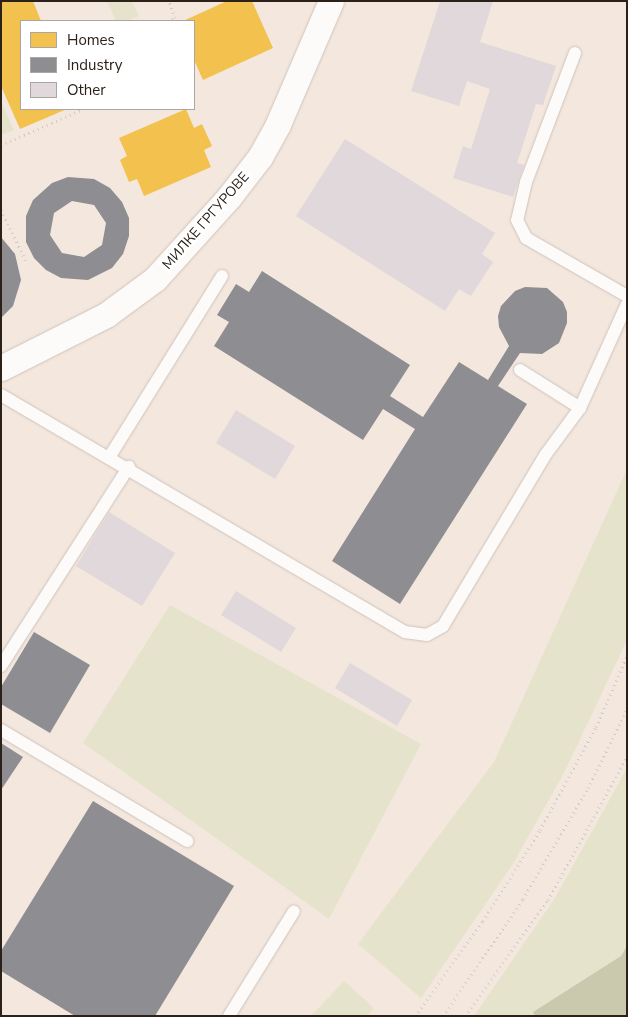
<!DOCTYPE html>
<html>
<head>
<meta charset="utf-8">
<style>
  body { margin:0 }
  #map { position:relative; width:628px; height:1017px; overflow:hidden; background:#f4e7de; font-family:"Nunito Sans",sans-serif }
  div>[style] { position:absolute }
  .green>* { inset:0; background:#e6e3cc }
  .forest>* { inset:0; background:#cac8ad }
  .homes>* { inset:0; background:#f2c14e }
  .industry>* { inset:0; background:#8d8d92 }
  .building>* { inset:0; background:#e0d8da }
  .path>* { height:3px; margin-top:-1.5px; transform-origin:0; background:repeating-linear-gradient(90deg,#cfcbc8 0 1px,transparent 0 5px) }
  .roads { filter:drop-shadow(0 0 1px #cec3bb) drop-shadow(0 0 1px #cec3bb) }
  .service>* { height:12px; margin:-6px; padding:0 6px; transform-origin:6px; border-radius:6px; background:#fdfbfa }
  .minor>* { height:25px; margin:-12.5px; padding:0 12.5px; transform-origin:12.5px; border-radius:12.5px; background:#fdfbfa }
  span { translate:-50% -50%; white-space:nowrap; text-align:center; line-height:1.15; -webkit-text-stroke:5px #fff; paint-order:stroke }
  .street-label { font-size:14px; color:#2c2119 }
  .frame { position:absolute; inset:0; border:2px solid #2c2119; pointer-events:none }
  .legend { position:absolute; left:20px; top:20px; width:175px; height:90px; box-sizing:border-box; background:#fff; border:1px solid #aba6a3; margin:0; padding:6px 9px; list-style:none; font-size:15px; color:#2c2119 }
  .legend li { display:flex; align-items:center; gap:10px; height:25px }
  .legend b { width:25px; border:1px solid #aba6a3 }
</style>
</head>
<body>
<div id="map">
  <div class="green">
    <i style="clip-path:polygon(107px 1px,132px 1px,139px 16px,127px 21px,116px 21px)"></i>
    <i style="clip-path:polygon(1px 102px,14px 130px,1px 135px)"></i>
    <i style="clip-path:polygon(627px 469px,627px 640px,565px 771px,513px 864px,421px 998px,358px 944px,494px 762px)"></i>
    <i style="clip-path:polygon(170px 605px,421px 744px,329px 919px,83px 743px)"></i>
    <i style="clip-path:polygon(627px 768px,627px 946px,621px 956px,533px 1012px,535px 1016px,474px 1016px,555px 898px)"></i>
    <i style="clip-path:polygon(344px 981px,374px 1008px,367px 1016px,311px 1016px)"></i>
  </div>
  <div class="forest">
    <i style="clip-path:polygon(627px 946px,627px 1016px,535px 1016px,533px 1012px,621px 956px)"></i>
  </div>
  <div class="homes">
    <i style="clip-path:polygon(1px 1px,33px 1px,41px 21px,21px 21px,21px 109px,67px 109px,20px 129px,1px 86px)"></i>
    <i style="clip-path:polygon(227px 1px,252px 1px,273px 48px,203px 80px,194px 60px,194px 21px,183px 21px)"></i>
    <i style="clip-path:polygon(186px 109px,194px 128px,202px 124px,212px 146px,204px 150px,211px 167px,144px 196px,137px 179px,129px 182px,120px 160px,127px 156px,119px 138px)"></i>
  </div>
  <div class="industry">
    <i style="clip-path:polygon(evenodd,68px 177px,94px 179px,110px 188px,122px 202px,129px 218px,129px 236px,123px 254px,112px 268px,88px 280px,61px 278px,46px 270px,34px 258px,26px 242px,26px 216px,33px 200px,52px 183px,68px 177px,72px 201px,94px 205px,106px 223px,102px 245px,84px 257px,62px 253px,50px 235px,54px 213px,72px 201px)"></i>
    <i style="clip-path:polygon(1px 237px,15px 254px,21px 280px,13px 306px,1px 318px)"></i>
    <i style="clip-path:polygon(262px 271px,410px 365px,390px 396px,423px 417px,459px 362px,488px 380px,509px 346px,499px 327px,498px 316px,501px 306px,515px 291px,525px 287px,547px 288px,563px 302px,567px 312px,567px 323px,559px 343px,542px 354px,520px 353px,498px 386px,527px 404px,400px 604px,332px 561px,415px 429px,383px 409px,363px 440px,214px 346px,229px 322px,217px 315px,236px 284px,249px 292px)"></i>
    <i style="clip-path:polygon(34px 632px,90px 665px,50px 733px,1px 704px,1px 687px)"></i>
    <i style="clip-path:polygon(1px 743px,23px 757px,1px 790px)"></i>
    <i style="clip-path:polygon(93px 801px,234px 886px,155px 1016px,75px 1016px,1px 971px,1px 951px)"></i>
  </div>
  <div class="building">
    <i style="clip-path:polygon(440px 1px,493px 1px,480px 42px,556px 66px,543px 105px,536px 104px,517px 163px,524px 165px,513px 197px,453px 178px,463px 146px,471px 149px,490px 89px,467px 81px,459px 106px,411px 91px)"></i>
    <i style="clip-path:polygon(345px 139px,495px 233px,482px 254px,493px 262px,471px 296px,459px 289px,445px 311px,296px 216px)"></i>
    <i style="clip-path:polygon(236px 410px,295px 446px,275px 479px,216px 443px)"></i>
    <i style="clip-path:polygon(109px 512px,175px 553px,142px 606px,76px 566px)"></i>
    <i style="clip-path:polygon(236px 591px,296px 628px,281px 652px,221px 615px)"></i>
    <i style="clip-path:polygon(350px 663px,412px 700px,397px 726px,335px 688px)"></i>
  </div>
  <div class="path">
    <i style="left:167px;top:21px;width:9px;rotate:-21deg"></i>
    <i style="left:175px;top:18px;width:18px;rotate:-109deg"></i>
    <i style="left:1px;top:145px;width:90px;rotate:-23.7deg"></i>
    <i style="left:1px;top:210px;width:59px;rotate:63.9deg"></i>
    <i style="left:415px;top:1016px;width:117px;rotate:-54.4deg"></i>
    <i style="left:483px;top:921px;width:107px;rotate:-57.9deg"></i>
    <i style="left:540px;top:830px;width:117px;rotate:-61.5deg"></i>
    <i style="left:596px;top:727px;width:77px;rotate:-66.4deg"></i>
    <i style="left:443px;top:1016px;width:142px;rotate:-55.6deg"></i>
    <i style="left:523px;top:899px;width:129px;rotate:-59.6deg"></i>
    <i style="left:588px;top:788px;width:88px;rotate:-63.7deg"></i>
    <i style="left:465px;top:1016px;width:143px;rotate:-54.4deg"></i>
    <i style="left:548px;top:900px;width:163px;rotate:-61.1deg"></i>
  </div>
  <div class="roads">
    <div class="service">
      <i style="left:575px;top:53px;width:138px;rotate:110.8deg"></i>
      <i style="left:526px;top:182px;width:39px;rotate:103deg"></i>
      <i style="left:517px;top:220px;width:20px;rotate:63deg"></i>
      <i style="left:526px;top:238px;width:116px;rotate:29.9deg"></i>
      <i style="left:520px;top:370px;width:71px;rotate:32.3deg"></i>
      <i style="left:1px;top:395px;width:468px;rotate:30.4deg"></i>
      <i style="left:405px;top:632px;width:22px;rotate:8deg"></i>
      <i style="left:427px;top:635px;width:18px;rotate:-29deg"></i>
      <i style="left:443px;top:626px;width:200px;rotate:-59.1deg"></i>
      <i style="left:546px;top:454px;width:57px;rotate:-53.5deg"></i>
      <i style="left:580px;top:408px;width:114px;rotate:-65.7deg"></i>
      <i style="left:110px;top:456px;width:212px;rotate:-58.1deg"></i>
      <i style="left:1px;top:666px;width:237px;rotate:-57.3deg"></i>
      <i style="left:1px;top:730px;width:217px;rotate:30.8deg"></i>
      <i style="left:229px;top:1016px;width:123px;rotate:-58.2deg"></i>
    </div>
    <div class="minor">
      <i style="left:1px;top:368px;width:118px;rotate:-26.8deg"></i>
      <i style="left:106px;top:315px;width:61px;rotate:-36.3deg"></i>
      <i style="left:155px;top:279px;width:110px;rotate:-47.9deg"></i>
      <i style="left:229px;top:197px;width:51px;rotate:-52.2deg"></i>
      <i style="left:260px;top:157px;width:38px;rotate:-61deg"></i>
      <i style="left:278px;top:124px;width:134px;rotate:-66.7deg"></i>
    </div>
  </div>
  <div class="street-label">
    <span style="left:206px;top:221px;rotate:-49deg">МИЛКЕ ГРГУРОВЕ</span>
  </div>
  <div class="frame"></div>
  <ul class="legend">
  <li><b style="height:14px;background:#f2c14e"></b>Homes</li>
  <li><b style="height:14px;background:#8d8d92"></b>Industry</li>
  <li><b style="height:14px;background:#e0d8da"></b>Other</li>
  </ul>
</div>
</body>
</html>
